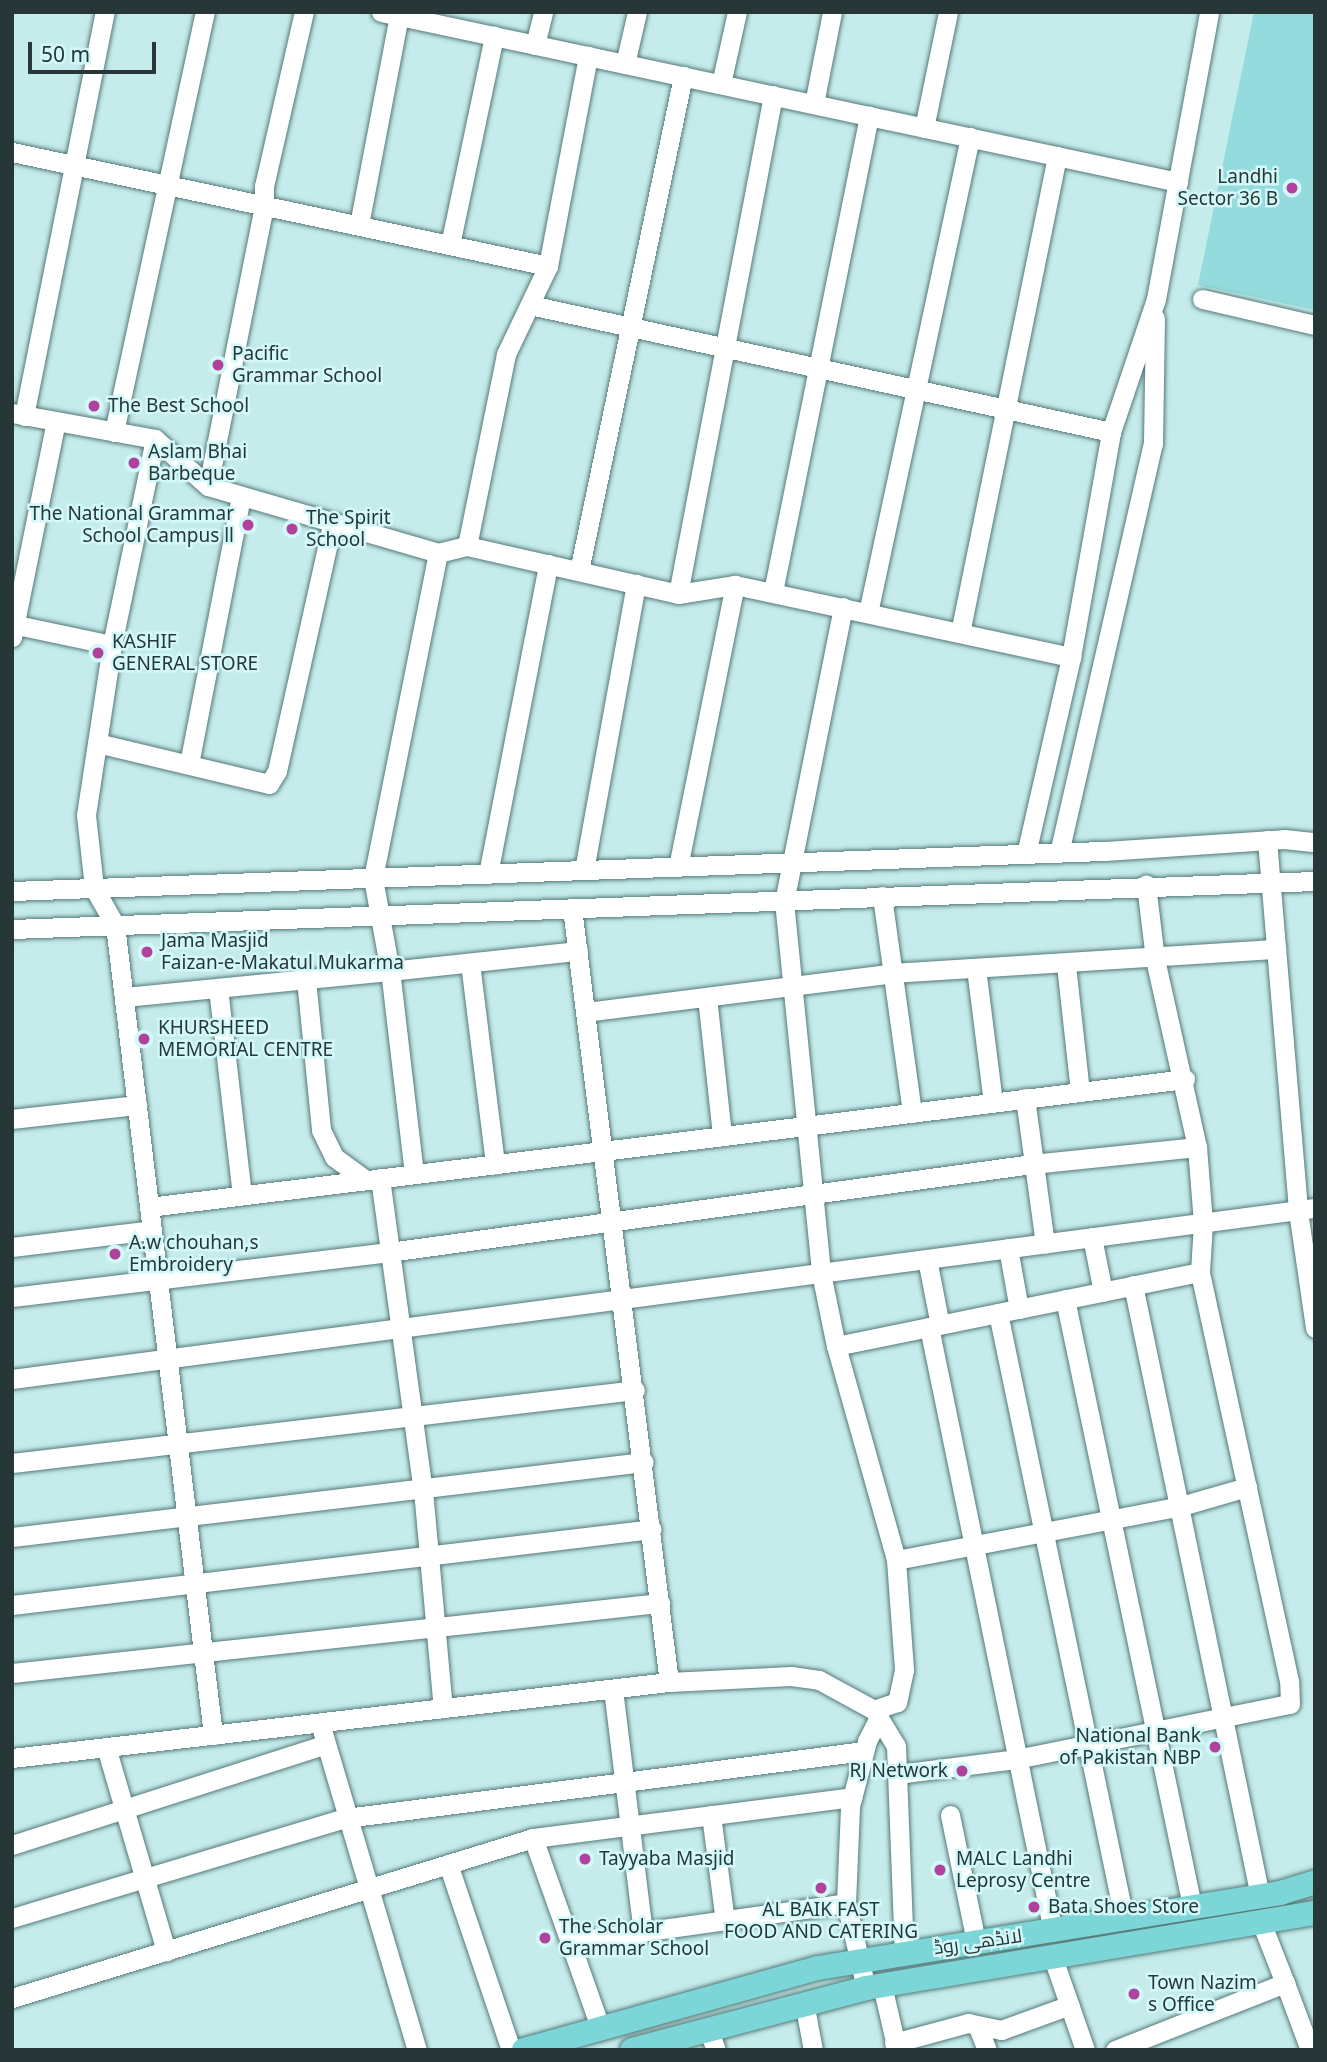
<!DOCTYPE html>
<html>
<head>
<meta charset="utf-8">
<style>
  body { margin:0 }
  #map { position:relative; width:1327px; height:2062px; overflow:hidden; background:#c5ebeb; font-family:"Noto Sans",Cairo,sans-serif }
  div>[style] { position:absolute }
  .green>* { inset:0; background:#93dbdc }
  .roads { filter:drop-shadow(0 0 2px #557979) drop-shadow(0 0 2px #557979) }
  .minor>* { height:19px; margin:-9.5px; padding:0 9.5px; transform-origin:9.5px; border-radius:9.5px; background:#fff }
  .major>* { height:24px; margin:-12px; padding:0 12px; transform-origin:12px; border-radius:12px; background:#7cd5d7 }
  .dots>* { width:19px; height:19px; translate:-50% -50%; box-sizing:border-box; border:4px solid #d2f8f9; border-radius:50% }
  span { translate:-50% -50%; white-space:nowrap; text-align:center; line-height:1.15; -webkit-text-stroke:5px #d2f8f9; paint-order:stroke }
  .poi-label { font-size:19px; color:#273636 }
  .right { translate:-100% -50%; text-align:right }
  .left { translate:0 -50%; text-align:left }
  .street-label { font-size:19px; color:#273636 }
  .frame { position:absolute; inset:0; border:14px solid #273636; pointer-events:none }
  .scale { position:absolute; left:28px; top:42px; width:128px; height:32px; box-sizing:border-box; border:4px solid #273636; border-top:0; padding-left:9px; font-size:21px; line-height:24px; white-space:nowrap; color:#273636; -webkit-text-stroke:5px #d2f8f9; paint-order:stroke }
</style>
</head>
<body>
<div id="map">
  <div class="green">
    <i style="clip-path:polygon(1254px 12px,1315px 12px,1315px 310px,1198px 285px)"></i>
  </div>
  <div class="roads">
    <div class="minor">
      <i style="left:381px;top:12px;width:815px;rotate:12.04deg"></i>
      <i style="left:535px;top:45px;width:34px;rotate:-76deg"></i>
      <i style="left:625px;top:64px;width:53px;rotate:-77deg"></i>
      <i style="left:721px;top:84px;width:74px;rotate:-77.5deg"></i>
      <i style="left:814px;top:104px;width:94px;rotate:-78.9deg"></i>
      <i style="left:924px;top:128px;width:118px;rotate:-78.3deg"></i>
      <i style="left:12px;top:152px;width:548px;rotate:12.01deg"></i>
      <i style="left:359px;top:225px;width:213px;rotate:-79.2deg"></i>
      <i style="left:450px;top:245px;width:214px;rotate:-78.1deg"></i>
      <i style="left:1202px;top:299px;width:116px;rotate:13deg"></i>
      <i style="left:530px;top:305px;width:595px;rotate:12.33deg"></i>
      <i style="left:12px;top:413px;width:145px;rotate:10.3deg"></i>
      <i style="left:155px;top:439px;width:71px;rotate:41.6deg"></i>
      <i style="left:208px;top:486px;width:240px;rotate:16.2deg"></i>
      <i style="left:24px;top:416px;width:412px;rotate:-78.7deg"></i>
      <i style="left:114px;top:432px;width:430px;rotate:-77.8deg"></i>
      <i style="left:155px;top:439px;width:210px;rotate:101.8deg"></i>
      <i style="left:112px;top:645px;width:172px;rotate:98.7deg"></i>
      <i style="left:86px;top:815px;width:73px;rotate:83.7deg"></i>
      <i style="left:94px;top:888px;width:43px;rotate:60.4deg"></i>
      <i style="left:115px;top:925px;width:816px;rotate:83.1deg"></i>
      <i style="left:208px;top:486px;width:287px;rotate:-78.7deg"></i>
      <i style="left:264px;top:205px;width:19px;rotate:-90deg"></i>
      <i style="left:264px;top:186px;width:179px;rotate:-77.1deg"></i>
      <i style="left:467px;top:546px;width:216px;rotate:12.8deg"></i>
      <i style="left:678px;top:594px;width:58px;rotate:-9deg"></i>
      <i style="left:735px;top:585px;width:344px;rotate:12.1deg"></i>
      <i style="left:579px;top:571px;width:506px;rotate:-78.13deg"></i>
      <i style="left:773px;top:592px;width:486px;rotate:-78.6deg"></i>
      <i style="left:678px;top:594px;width:508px;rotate:-79.22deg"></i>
      <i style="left:843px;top:607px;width:300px;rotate:101.3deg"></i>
      <i style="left:784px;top:901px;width:374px;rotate:84.3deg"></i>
      <i style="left:821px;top:1273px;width:75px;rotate:78.4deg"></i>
      <i style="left:836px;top:1346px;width:222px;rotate:74.3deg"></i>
      <i style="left:896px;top:1560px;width:110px;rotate:85.8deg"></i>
      <i style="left:904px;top:1670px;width:33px;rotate:102deg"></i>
      <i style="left:897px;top:1702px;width:24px;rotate:161deg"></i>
      <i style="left:868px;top:613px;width:487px;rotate:-77.9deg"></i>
      <i style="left:12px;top:624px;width:102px;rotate:11.9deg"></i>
      <i style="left:960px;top:633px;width:487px;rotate:-78.5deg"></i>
      <i style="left:12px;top:637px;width:220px;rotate:-78.5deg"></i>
      <i style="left:97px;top:743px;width:177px;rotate:13.4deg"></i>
      <i style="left:269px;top:784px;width:15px;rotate:-58deg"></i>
      <i style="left:277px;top:771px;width:252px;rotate:-77.4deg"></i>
      <i style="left:189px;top:764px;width:272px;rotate:-79deg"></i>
      <i style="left:1267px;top:840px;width:372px;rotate:85.2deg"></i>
      <i style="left:1298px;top:1211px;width:118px;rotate:81.7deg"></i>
      <i style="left:1059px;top:853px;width:420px;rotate:-77.1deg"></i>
      <i style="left:1153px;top:444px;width:126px;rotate:-89.1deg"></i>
      <i style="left:1026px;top:854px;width:202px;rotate:-77.1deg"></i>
      <i style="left:1071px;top:657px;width:229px;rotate:-79.9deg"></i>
      <i style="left:1111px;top:432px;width:140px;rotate:-71.3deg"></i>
      <i style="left:1156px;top:299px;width:292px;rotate:-79.5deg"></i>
      <i style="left:678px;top:867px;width:288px;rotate:-78.6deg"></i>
      <i style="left:584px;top:870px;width:291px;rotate:-79.7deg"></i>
      <i style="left:488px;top:874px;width:316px;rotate:-79deg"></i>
      <i style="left:12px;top:891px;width:1094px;rotate:-2.1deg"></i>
      <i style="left:1105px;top:851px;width:179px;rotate:-3.8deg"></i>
      <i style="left:1284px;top:839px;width:31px;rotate:6deg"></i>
      <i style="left:882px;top:896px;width:219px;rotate:82.1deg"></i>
      <i style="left:572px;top:908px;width:780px;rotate:82.86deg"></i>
      <i style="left:12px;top:929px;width:1304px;rotate:-2.11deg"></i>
      <i style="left:470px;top:963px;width:203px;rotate:82.9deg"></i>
      <i style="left:1066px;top:965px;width:128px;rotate:83.7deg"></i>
      <i style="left:976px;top:968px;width:135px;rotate:82.8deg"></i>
      <i style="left:306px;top:979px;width:152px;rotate:84.3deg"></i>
      <i style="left:321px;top:1130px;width:30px;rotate:64deg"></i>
      <i style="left:334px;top:1157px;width:39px;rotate:36deg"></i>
      <i style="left:218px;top:988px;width:208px;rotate:83.4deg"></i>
      <i style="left:124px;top:997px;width:267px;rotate:-5.6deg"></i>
      <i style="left:390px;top:971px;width:95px;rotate:-100.4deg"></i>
      <i style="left:373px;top:878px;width:331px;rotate:-78.7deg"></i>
      <i style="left:438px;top:553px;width:30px;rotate:-14deg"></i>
      <i style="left:467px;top:546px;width:196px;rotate:-78.5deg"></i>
      <i style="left:506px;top:354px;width:98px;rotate:-64.5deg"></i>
      <i style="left:548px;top:266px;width:214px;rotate:-79.2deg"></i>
      <i style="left:707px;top:997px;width:140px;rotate:83.8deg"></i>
      <i style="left:586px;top:1012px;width:309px;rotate:-7.2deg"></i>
      <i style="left:893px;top:973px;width:384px;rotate:-3.6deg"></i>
      <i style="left:1025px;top:1098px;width:147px;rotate:82.2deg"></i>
      <i style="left:12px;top:1119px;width:126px;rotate:-6.4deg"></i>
      <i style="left:414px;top:1174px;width:204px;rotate:-96.7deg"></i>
      <i style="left:390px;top:971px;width:189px;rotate:-6.1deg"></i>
      <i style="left:380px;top:1178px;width:315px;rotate:82.2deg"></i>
      <i style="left:423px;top:1490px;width:219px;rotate:84.8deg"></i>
      <i style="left:149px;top:1207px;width:1044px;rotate:-7.04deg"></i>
      <i style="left:1092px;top:1237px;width:56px;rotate:78.7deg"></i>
      <i style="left:12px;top:1247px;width:141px;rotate:-6.9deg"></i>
      <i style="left:1008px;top:1248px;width:62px;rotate:79.8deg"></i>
      <i style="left:927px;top:1259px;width:67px;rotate:78.9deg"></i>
      <i style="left:1133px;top:1285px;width:624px;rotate:78.26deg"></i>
      <i style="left:12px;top:1297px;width:380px;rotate:-6.8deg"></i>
      <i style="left:389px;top:1252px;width:649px;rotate:-7.79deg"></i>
      <i style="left:1032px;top:1164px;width:166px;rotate:-5.9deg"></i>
      <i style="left:1065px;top:1299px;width:620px;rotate:78.18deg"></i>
      <i style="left:998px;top:1313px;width:618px;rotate:78.24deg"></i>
      <i style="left:929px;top:1327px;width:617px;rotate:78.4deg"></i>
      <i style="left:836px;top:1346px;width:371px;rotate:-11.5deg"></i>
      <i style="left:12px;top:1379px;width:1314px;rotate:-7.48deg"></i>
      <i style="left:12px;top:1463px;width:627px;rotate:-6.68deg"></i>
      <i style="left:12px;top:1537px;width:636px;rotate:-6.77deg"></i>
      <i style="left:896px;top:1560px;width:290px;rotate:-10.7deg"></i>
      <i style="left:1181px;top:1506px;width:69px;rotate:-16.1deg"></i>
      <i style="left:12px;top:1605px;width:644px;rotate:-6.77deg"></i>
      <i style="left:12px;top:1673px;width:652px;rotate:-6.17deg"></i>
      <i style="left:613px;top:1689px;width:245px;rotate:83deg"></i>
      <i style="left:320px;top:1723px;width:341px;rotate:73.5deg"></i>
      <i style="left:106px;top:1747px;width:213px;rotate:73.6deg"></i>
      <i style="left:12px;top:1758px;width:661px;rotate:-6.6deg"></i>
      <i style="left:669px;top:1682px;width:122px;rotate:-2.8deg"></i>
      <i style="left:791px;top:1676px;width:28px;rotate:8deg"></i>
      <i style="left:819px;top:1680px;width:63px;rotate:28.6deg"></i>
      <i style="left:874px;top:1710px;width:42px;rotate:58.6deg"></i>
      <i style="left:896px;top:1746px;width:207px;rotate:87.8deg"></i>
      <i style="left:898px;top:1774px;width:119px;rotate:-7.2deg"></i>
      <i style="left:1016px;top:1759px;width:279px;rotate:-11.4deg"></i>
      <i style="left:1290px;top:1704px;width:23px;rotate:-92deg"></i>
      <i style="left:1289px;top:1681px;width:419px;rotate:-102.3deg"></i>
      <i style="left:1200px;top:1272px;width:49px;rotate:-86.5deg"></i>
      <i style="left:1203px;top:1223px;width:76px;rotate:-94.5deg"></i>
      <i style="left:1197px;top:1147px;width:193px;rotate:-102.6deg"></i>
      <i style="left:1155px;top:959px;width:75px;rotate:-96.9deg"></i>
      <i style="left:711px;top:1815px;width:107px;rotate:82.5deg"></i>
      <i style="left:950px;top:1815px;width:130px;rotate:78.4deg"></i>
      <i style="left:533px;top:1838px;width:110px;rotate:70.4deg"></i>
      <i style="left:12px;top:1845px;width:328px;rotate:-17.8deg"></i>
      <i style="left:448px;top:1864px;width:196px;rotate:71.3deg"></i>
      <i style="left:12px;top:1918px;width:349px;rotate:-16.7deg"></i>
      <i style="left:346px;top:1818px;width:522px;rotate:-7.37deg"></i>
      <i style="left:1261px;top:1922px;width:66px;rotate:68.5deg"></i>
      <i style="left:1053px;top:1958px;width:97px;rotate:70.8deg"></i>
      <i style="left:882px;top:1985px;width:67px;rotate:77deg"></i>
      <i style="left:866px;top:1988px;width:87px;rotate:-103.2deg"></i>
      <i style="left:846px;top:1903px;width:97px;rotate:-87.6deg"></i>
      <i style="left:850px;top:1806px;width:67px;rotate:-75.3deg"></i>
      <i style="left:867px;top:1741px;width:22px;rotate:-63deg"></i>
      <i style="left:12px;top:1998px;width:545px;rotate:-17.07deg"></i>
      <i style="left:533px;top:1838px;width:322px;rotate:-7.3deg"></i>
      <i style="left:804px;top:2002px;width:49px;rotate:79.4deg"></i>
      <i style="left:600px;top:2027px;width:90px;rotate:-109.4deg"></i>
      <i style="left:570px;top:1942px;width:279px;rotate:-8deg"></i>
      <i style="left:978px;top:2027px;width:25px;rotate:69deg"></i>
      <i style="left:708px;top:2029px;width:22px;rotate:69deg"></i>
      <i style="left:894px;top:2043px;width:77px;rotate:-15.1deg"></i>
      <i style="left:968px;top:2023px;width:34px;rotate:12deg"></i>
      <i style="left:1001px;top:2030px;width:73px;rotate:-19.9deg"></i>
      <i style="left:1115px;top:2050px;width:183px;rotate:-21.5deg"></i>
      <i style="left:1285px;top:1983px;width:72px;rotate:69.5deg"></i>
    </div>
    <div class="major">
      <i style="left:524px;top:2050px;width:305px;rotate:-15.6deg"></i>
      <i style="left:818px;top:1968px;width:468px;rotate:-9.2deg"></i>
      <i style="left:1280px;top:1893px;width:37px;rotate:-17deg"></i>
      <i style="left:632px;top:2050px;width:242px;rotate:-14.8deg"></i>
      <i style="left:866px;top:1988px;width:455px;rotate:-9.5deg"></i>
    </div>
  </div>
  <div class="dots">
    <i style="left:1292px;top:188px;background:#b0419d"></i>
    <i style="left:218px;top:365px;background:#b0419d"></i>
    <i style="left:94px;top:406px;background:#b0419d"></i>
    <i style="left:134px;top:463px;background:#b0419d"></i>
    <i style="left:248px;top:525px;background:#b0419d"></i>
    <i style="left:292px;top:529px;background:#b0419d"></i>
    <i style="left:98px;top:653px;background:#b0419d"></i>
    <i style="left:147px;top:952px;background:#b0419d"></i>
    <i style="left:144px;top:1039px;background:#b0419d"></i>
    <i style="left:115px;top:1254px;background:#b0419d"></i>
    <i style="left:1215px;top:1747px;background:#b0419d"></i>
    <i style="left:962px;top:1771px;background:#b0419d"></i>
    <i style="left:585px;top:1859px;background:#b0419d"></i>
    <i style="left:940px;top:1870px;background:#b0419d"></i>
    <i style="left:821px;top:1888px;background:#b0419d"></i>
    <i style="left:1034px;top:1907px;background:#b0419d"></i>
    <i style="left:545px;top:1938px;background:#b0419d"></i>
    <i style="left:1134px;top:1994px;background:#b0419d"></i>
  </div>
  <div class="poi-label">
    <span class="right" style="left:1278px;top:188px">Landhi<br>Sector 36 B</span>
    <span class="left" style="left:232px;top:365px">Pacific<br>Grammar School</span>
    <span class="left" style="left:108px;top:406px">The Best School</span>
    <span class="left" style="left:148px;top:463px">Aslam Bhai<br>Barbeque</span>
    <span class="right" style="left:234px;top:525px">The National Grammar<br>School Campus ll</span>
    <span class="left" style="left:306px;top:529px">The Spirit<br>School</span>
    <span class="left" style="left:112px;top:653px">KASHIF<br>GENERAL STORE</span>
    <span class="left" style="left:161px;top:952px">Jama Masjid<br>Faizan-e-Makatul Mukarma</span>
    <span class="left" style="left:158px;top:1039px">KHURSHEED<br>MEMORIAL CENTRE</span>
    <span class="left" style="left:129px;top:1254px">A.w chouhan,s<br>Embroidery</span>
    <span class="right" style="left:1201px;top:1747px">National Bank<br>of Pakistan NBP</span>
    <span class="right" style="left:948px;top:1771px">RJ Network</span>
    <span class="left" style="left:599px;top:1859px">Tayyaba Masjid</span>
    <span class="left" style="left:956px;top:1870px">MALC Landhi<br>Leprosy Centre</span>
    <span class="left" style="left:1048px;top:1907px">Bata Shoes Store</span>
    <span style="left:821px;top:1921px">AL BAIK FAST<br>FOOD AND CATERING</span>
    <span class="left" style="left:559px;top:1938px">The Scholar<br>Grammar School</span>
    <span class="left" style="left:1148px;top:1994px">Town Nazim<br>s Office</span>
  </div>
  <div class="street-label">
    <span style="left:978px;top:1942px;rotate:-8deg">لانڈھی روڈ</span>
  </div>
  <div class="frame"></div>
  <div class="scale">50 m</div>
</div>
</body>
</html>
